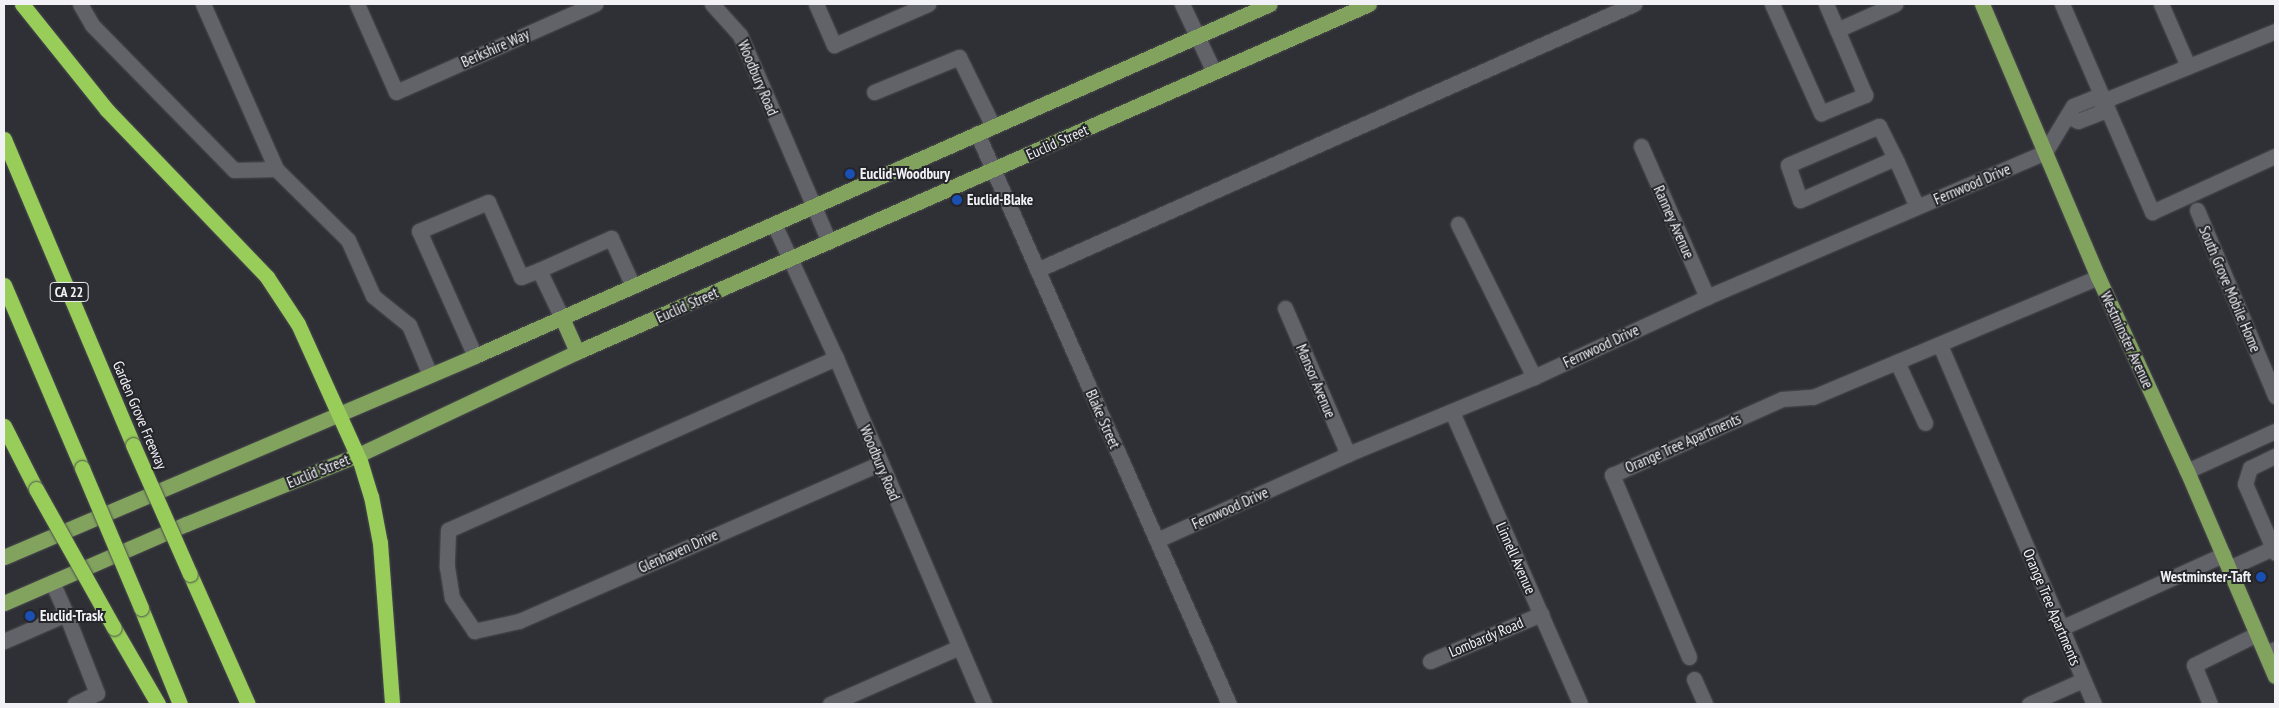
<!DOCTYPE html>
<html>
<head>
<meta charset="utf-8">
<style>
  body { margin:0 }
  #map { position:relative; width:2279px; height:708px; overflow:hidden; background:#2f3035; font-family:"PT Sans Narrow",sans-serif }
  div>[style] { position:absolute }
  .roads { filter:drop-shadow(0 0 1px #4c4c51) drop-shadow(0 0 1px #4c4c51) }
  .minor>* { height:15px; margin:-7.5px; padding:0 7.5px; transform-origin:7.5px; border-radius:7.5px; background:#626368 }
  .major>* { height:15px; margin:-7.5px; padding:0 7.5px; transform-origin:7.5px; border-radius:7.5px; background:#82a35e }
  .highway>* { height:15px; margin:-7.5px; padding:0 7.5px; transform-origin:7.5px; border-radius:7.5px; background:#97cd58 }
  .bridges { filter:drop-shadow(0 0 1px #4c4c51) drop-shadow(0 0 1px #4c4c51) }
  .highway-bridge>* { height:15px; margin:-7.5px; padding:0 7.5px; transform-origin:7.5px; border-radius:7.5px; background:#97cd58 }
  .dots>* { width:14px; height:14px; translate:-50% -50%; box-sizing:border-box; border:2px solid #25262b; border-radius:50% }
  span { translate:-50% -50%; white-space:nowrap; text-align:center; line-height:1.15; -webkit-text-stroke:4px #25262b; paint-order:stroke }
  .shield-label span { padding:1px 4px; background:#25262b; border:1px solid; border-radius:4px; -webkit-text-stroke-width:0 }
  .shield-label { font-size:14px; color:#f2f2f6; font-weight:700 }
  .street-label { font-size:15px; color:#f2f2f6 }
  .poi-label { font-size:15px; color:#f2f2f6; font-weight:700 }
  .left { translate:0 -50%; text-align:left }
  .right { translate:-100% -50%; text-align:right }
  .frame { position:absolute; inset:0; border:5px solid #f2f2f6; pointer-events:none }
</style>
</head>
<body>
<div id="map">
  <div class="roads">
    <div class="minor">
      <i style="left:80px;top:4px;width:24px;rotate:60deg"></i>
      <i style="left:92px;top:25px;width:203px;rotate:45.6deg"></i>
      <i style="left:234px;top:170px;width:42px;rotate:-1.4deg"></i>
      <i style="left:203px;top:4px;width:180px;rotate:66.1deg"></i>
      <i style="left:276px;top:169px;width:101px;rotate:44.6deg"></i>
      <i style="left:348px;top:240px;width:61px;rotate:65.9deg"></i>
      <i style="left:373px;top:296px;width:46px;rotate:38.9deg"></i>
      <i style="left:409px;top:325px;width:54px;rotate:67.2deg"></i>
      <i style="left:357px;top:4px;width:96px;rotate:66.1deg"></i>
      <i style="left:396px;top:92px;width:218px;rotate:-23.9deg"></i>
      <i style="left:712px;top:4px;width:42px;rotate:47.9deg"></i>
      <i style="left:740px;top:35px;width:225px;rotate:66.7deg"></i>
      <i style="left:816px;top:4px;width:45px;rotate:66.3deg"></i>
      <i style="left:834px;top:45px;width:103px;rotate:-23.6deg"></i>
      <i style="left:1182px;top:4px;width:75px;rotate:64.8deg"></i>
      <i style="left:1772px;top:4px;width:120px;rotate:65.8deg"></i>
      <i style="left:1821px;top:113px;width:48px;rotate:-22.2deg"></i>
      <i style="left:1865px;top:95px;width:99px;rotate:-113.2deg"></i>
      <i style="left:2062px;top:4px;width:227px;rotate:66.6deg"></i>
      <i style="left:2152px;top:212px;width:135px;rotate:-24.5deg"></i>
      <i style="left:2161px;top:4px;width:68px;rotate:66.5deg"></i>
      <i style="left:1837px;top:30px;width:64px;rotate:-24.1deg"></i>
      <i style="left:874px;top:92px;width:92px;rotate:-22.4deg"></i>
      <i style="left:959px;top:57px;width:77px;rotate:63.8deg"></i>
      <i style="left:2067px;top:116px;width:12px;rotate:24deg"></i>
      <i style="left:2078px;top:121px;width:25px;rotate:-21deg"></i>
      <i style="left:2101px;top:112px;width:11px;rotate:-80deg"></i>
      <i style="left:977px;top:133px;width:624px;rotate:66.19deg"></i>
      <i style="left:1641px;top:146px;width:165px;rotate:66.4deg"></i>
      <i style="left:1895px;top:158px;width:104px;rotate:156.1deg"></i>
      <i style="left:1800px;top:200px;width:37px;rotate:-109deg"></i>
      <i style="left:1788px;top:165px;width:99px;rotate:-23.2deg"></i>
      <i style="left:1879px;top:126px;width:40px;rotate:63.4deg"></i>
      <i style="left:1897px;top:162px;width:49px;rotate:66deg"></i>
      <i style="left:2197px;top:210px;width:202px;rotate:67.2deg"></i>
      <i style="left:774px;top:224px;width:148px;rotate:65.2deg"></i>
      <i style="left:836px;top:358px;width:376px;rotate:66.8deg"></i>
      <i style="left:1458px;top:224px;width:171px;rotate:63.6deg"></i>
      <i style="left:539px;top:270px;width:79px;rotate:-24deg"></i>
      <i style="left:611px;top:238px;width:53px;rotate:65.4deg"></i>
      <i style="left:1037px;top:270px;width:654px;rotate:-24.02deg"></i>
      <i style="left:1285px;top:308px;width:159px;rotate:66.7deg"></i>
      <i style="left:1940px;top:345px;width:391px;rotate:66.8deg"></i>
      <i style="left:475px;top:356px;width:137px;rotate:-114.1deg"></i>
      <i style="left:419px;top:231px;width:75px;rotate:-22.8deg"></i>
      <i style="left:488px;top:202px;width:82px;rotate:66.3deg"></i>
      <i style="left:521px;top:277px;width:19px;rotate:-21deg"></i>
      <i style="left:539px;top:270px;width:53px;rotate:64.4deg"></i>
      <i style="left:836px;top:358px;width:424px;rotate:156.1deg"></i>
      <i style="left:448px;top:530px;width:37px;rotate:92deg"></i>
      <i style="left:447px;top:567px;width:31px;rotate:81deg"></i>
      <i style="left:452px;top:598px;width:40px;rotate:56deg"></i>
      <i style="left:474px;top:631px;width:46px;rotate:-12.5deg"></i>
      <i style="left:519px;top:621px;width:394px;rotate:-23.6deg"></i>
      <i style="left:1897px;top:362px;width:67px;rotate:65.3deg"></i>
      <i style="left:1452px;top:412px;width:319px;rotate:66.3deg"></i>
      <i style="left:2187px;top:471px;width:97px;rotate:-24.4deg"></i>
      <i style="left:1157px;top:540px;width:209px;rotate:-24.2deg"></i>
      <i style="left:1348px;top:454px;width:201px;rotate:-22.5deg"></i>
      <i style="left:1534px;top:377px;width:191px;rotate:-24.8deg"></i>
      <i style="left:1707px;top:297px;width:368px;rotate:-23.2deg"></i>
      <i style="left:2045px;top:152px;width:54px;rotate:-58.7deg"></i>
      <i style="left:2073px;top:106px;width:24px;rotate:-22deg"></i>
      <i style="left:2095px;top:97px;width:9px;rotate:27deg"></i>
      <i style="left:2103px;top:101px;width:186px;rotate:-22.1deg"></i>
      <i style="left:2273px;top:548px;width:70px;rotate:-113.6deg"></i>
      <i style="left:2245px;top:484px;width:17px;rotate:-73deg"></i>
      <i style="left:2250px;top:468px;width:28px;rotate:-26deg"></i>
      <i style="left:2229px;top:568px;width:48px;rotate:-24.4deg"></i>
      <i style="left:2273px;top:548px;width:5px;rotate:68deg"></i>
      <i style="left:52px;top:582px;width:35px;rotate:66deg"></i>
      <i style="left:2061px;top:628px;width:178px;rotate:-24.3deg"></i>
      <i style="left:4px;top:641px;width:68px;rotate:-23.5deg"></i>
      <i style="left:66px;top:614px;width:85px;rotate:68.6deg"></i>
      <i style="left:97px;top:693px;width:25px;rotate:154deg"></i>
      <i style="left:2266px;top:654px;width:10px;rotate:-29deg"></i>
      <i style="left:1689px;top:657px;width:198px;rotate:-112.9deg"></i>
      <i style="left:1612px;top:475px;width:186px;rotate:-24.1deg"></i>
      <i style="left:1782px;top:399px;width:31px;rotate:-4deg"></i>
      <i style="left:1813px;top:397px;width:309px;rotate:-22.8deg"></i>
      <i style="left:1430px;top:661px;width:121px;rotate:-22.9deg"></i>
      <i style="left:1694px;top:679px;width:27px;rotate:66deg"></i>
      <i style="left:830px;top:704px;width:141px;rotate:-23.8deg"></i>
      <i style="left:2029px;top:704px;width:59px;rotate:-24deg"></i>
      <i style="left:2210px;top:704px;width:42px;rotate:-112.3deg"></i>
      <i style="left:2194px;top:665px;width:70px;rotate:-26.2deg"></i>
    </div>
    <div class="major">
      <i style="left:1982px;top:4px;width:297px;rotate:67deg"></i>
      <i style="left:2098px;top:277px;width:213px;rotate:65.4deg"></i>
      <i style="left:2187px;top:471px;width:223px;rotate:66.8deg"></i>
      <i style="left:562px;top:318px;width:37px;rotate:66deg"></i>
      <i style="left:4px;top:557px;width:512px;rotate:-23.11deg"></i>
      <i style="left:475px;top:356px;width:869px;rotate:-23.88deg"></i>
      <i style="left:4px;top:603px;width:198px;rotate:-23.5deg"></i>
      <i style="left:186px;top:524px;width:185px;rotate:-21.9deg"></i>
      <i style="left:358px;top:455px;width:242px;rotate:-25.2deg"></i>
      <i style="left:577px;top:352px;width:865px;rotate:-23.72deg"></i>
    </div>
    <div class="highway">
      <i style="left:22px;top:4px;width:136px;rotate:51.3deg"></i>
      <i style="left:107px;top:110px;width:231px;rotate:46.2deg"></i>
      <i style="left:267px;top:277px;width:56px;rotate:56.6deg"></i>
      <i style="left:298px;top:324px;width:150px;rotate:65.7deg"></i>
      <i style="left:360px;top:461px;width:37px;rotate:73deg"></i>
      <i style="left:371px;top:496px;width:48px;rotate:79.2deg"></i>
      <i style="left:380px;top:543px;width:161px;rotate:85.7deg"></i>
      <i style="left:4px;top:139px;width:332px;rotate:67.1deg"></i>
      <i style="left:4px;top:285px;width:199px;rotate:66.9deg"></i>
      <i style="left:4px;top:426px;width:71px;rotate:63.1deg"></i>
      <i style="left:190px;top:574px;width:142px;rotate:66deg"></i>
      <i style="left:141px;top:608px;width:104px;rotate:67.9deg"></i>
      <i style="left:114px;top:628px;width:88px;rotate:59.9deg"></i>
    </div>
  </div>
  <div class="bridges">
    <div class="highway-bridge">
      <i style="left:133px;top:445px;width:141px;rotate:66.2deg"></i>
      <i style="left:82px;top:468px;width:152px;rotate:67.1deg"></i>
      <i style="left:36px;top:489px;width:159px;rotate:60.7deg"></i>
    </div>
  </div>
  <div class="dots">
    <i style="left:850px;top:174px;background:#1a4fb4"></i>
    <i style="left:957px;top:200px;background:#1a4fb4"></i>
    <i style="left:2261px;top:577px;background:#1a4fb4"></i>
    <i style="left:30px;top:616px;background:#1a4fb4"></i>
  </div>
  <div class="shield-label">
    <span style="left:69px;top:292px">CA 22</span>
  </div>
  <div class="street-label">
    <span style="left:495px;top:48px;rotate:-24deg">Berkshire Way</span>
    <span style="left:758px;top:78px;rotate:67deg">Woodbury Road</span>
    <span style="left:1057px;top:142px;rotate:-24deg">Euclid Street</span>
    <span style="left:1972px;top:184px;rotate:-23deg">Fernwood Drive</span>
    <span style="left:1674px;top:222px;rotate:66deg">Ranney Avenue</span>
    <span style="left:2230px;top:289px;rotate:67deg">South Grove Mobile Home</span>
    <span style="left:687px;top:305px;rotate:-24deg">Euclid Street</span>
    <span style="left:2127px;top:340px;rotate:65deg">Westminster Avenue</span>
    <span style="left:1601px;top:346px;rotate:-25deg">Fernwood Drive</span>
    <span style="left:1316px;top:381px;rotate:67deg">Mansor Avenue</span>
    <span style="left:140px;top:415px;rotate:67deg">Garden Grove Freeway</span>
    <span style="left:1103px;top:419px;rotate:66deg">Blake Street</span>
    <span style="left:1683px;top:443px;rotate:-24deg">Orange Tree Apartments</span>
    <span style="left:880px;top:463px;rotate:67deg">Woodbury Road</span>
    <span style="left:318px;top:471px;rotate:-22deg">Euclid Street</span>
    <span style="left:1230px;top:508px;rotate:-24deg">Fernwood Drive</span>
    <span style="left:678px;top:551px;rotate:-24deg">Glenhaven Drive</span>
    <span style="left:1516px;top:558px;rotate:66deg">Linnell Avenue</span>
    <span style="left:2052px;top:607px;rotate:67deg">Orange Tree Apartments</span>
    <span style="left:1486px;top:637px;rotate:-23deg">Lombardy Road</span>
  </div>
  <div class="poi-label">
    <span class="left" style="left:860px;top:174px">Euclid-Woodbury</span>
    <span class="left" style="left:967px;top:200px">Euclid-Blake</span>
    <span class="right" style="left:2251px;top:577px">Westminster-Taft</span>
    <span class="left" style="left:40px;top:616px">Euclid-Trask</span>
  </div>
  <div class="frame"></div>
</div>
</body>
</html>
